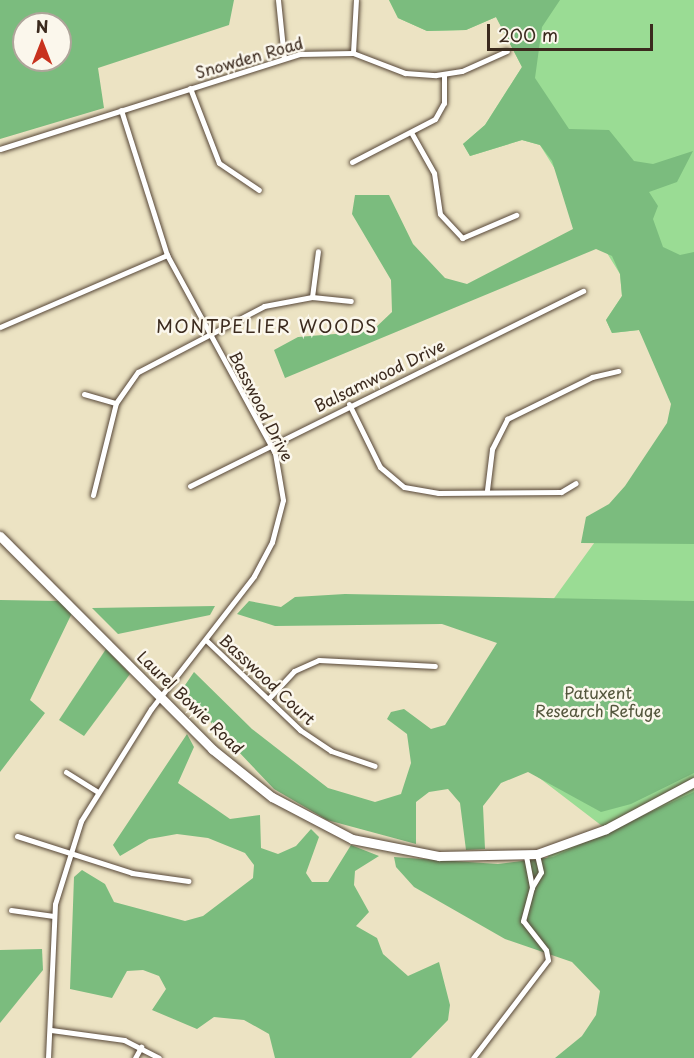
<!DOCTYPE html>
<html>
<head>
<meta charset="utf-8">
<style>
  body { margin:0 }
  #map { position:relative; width:694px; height:1058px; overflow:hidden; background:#ece3c3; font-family:"Playpen Sans",sans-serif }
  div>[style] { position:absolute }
  .green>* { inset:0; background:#9adc94 }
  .forest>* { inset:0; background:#7bbc7e }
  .roads { filter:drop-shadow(0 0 2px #564637) drop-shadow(0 0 2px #564637) }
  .minor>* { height:5px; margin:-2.5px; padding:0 2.5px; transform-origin:2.5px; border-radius:2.5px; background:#fff }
  .primary>* { height:9px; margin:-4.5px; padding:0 4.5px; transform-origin:4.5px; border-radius:4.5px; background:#fff }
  span { translate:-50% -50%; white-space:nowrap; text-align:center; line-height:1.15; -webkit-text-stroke:5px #fbf7ec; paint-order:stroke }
  .street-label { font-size:16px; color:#3b2a1e }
  .park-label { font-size:16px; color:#53563c }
  .neighbourhood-label { font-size:18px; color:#3b2a1e; letter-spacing:1.5px }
  .north { position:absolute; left:12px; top:12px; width:60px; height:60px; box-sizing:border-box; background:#fbf7ec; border:2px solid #aea59a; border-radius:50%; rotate:0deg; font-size:16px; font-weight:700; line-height:24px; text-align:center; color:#3b2a1e }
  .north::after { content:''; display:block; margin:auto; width:21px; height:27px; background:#c8321e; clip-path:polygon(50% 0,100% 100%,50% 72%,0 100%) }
  .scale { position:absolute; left:487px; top:24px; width:166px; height:27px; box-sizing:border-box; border:3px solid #3b2a1e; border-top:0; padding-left:8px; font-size:18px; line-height:21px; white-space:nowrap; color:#3b2a1e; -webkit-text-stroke:4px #fbf7ec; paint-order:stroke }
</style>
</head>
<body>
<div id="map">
  <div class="green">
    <i style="clip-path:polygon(389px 0,694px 0,694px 1058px,629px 1007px,547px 862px,548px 854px,606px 829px,465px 721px,687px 415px,639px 330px,612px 333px,606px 320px,622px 296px,620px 274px,540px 145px,522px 140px,470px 156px,463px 144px,485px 125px,522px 67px,496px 17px,466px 30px,427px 31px,398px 18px)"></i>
  </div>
  <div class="forest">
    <i style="clip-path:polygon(evenodd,0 0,234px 0,229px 25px,98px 68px,104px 108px,0 139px,0 0,24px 24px,60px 24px,60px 60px,24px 60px,24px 24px)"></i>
    <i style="clip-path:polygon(389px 0,560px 0,542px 27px,535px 78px,569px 129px,609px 130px,634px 161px,653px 164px,693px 151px,677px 182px,649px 192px,658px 206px,653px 219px,663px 247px,680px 255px,694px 252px,694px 544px,581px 543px,586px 517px,609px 504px,625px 486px,667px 423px,671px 404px,639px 330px,612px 333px,606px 320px,622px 296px,620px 274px,612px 256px,596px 249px,285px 378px,274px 350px,298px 337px,372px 331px,392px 312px,391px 280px,352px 214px,355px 195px,389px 195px,413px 244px,445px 278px,467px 284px,573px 229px,552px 161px,540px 145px,522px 140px,470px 156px,463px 144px,485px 125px,522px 67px,496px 17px,466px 30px,427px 31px,398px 18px)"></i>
    <i style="clip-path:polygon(345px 594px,694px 601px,694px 773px,631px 804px,601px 812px,528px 772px,501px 783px,483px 806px,485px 849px,466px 850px,460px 803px,448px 789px,429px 792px,416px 802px,416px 844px,327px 820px,274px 789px,181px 691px,194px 672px,252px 729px,328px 788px,375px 802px,401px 794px,411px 763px,407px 734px,387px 719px,391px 712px,404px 709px,431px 729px,445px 725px,497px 643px,442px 624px,275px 626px,237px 614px,249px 601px,281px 607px,295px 597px)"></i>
    <i style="clip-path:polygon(0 600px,60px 601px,72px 613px,30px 700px,45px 713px,0 772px)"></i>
    <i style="clip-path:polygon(215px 606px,210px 615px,118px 634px,92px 608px)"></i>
    <i style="clip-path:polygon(106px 649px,130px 674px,84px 736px,59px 720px)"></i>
    <i style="clip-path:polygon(187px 734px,194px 747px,178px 783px,230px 819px,260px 815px,261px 848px,278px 854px,296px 846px,311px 829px,319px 837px,306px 873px,312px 882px,328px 882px,351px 845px,379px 856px,355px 871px,354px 885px,369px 912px,356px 926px,377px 938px,383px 954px,408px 976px,439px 962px,450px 1005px,448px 1020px,411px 1058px,275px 1058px,269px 1034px,244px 1020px,214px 1017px,197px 1029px,152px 1010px,166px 989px,159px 976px,143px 970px,127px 971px,112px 998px,70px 989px,74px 877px,82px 870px,105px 884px,114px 902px,185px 921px,203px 916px,253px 878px,254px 865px,245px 853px,208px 838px,177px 834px,149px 839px,120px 856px,113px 845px)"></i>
    <i style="clip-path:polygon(694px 792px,694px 1058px,555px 1058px,582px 1036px,596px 1015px,600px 991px,572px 962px,505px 939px,414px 887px,396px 867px,394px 857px,498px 864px,553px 857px)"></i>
    <i style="clip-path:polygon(42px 949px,43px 970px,0 1023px,0 950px)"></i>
  </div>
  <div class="roads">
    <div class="minor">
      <i style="left:278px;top:0;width:58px;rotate:84.1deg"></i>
      <i style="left:353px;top:53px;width:53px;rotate:-86.8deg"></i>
      <i style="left:190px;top:88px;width:80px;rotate:68.9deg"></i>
      <i style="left:219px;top:163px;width:48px;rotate:34deg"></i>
      <i style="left:412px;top:134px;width:45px;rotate:60.6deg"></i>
      <i style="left:434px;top:173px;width:41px;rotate:81.7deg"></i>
      <i style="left:440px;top:214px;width:33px;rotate:47deg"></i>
      <i style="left:462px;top:238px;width:59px;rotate:-23.1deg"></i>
      <i style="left:0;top:149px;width:314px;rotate:-17.6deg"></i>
      <i style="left:299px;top:54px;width:54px;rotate:-1.1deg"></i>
      <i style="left:353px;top:53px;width:56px;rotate:21deg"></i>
      <i style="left:405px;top:73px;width:31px;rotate:4deg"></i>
      <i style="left:436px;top:75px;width:26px;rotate:-9deg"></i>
      <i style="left:462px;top:71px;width:49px;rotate:-24deg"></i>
      <i style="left:352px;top:162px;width:93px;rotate:-27.4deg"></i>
      <i style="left:435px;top:119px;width:18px;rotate:-61deg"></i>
      <i style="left:444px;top:103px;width:28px;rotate:-90deg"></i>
      <i style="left:312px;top:297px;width:46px;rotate:-82.6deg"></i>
      <i style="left:0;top:327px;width:182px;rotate:-23.3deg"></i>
      <i style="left:84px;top:394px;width:33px;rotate:16deg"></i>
      <i style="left:349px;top:404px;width:70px;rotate:63.8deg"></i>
      <i style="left:380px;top:467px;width:31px;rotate:40deg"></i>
      <i style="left:404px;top:487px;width:35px;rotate:10deg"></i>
      <i style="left:438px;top:493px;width:123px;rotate:-0.5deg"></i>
      <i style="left:561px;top:492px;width:17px;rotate:-31deg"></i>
      <i style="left:190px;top:486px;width:439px;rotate:-26.4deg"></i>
      <i style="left:487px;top:490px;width:41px;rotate:-83deg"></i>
      <i style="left:492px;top:449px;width:34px;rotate:-63deg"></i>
      <i style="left:507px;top:419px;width:95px;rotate:-26.3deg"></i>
      <i style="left:592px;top:377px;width:27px;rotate:-13deg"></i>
      <i style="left:93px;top:495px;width:95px;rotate:-76deg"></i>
      <i style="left:116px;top:403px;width:38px;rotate:-55deg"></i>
      <i style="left:138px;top:372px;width:142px;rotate:-27.6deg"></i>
      <i style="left:264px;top:306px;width:49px;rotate:-10.6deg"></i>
      <i style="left:312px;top:297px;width:39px;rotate:6deg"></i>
      <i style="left:207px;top:641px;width:129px;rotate:43.7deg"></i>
      <i style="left:300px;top:730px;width:37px;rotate:34deg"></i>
      <i style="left:331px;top:751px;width:46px;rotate:18.8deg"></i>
      <i style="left:268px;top:699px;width:38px;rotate:-47deg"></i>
      <i style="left:294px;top:671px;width:27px;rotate:-24deg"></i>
      <i style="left:319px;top:660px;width:116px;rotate:3deg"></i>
      <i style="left:66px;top:772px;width:36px;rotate:32deg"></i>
      <i style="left:17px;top:836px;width:121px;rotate:17.8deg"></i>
      <i style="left:132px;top:873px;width:57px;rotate:8.1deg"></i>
      <i style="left:526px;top:856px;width:32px;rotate:79deg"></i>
      <i style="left:532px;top:887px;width:17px;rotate:-59deg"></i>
      <i style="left:541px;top:872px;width:18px;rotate:-103deg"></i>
      <i style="left:11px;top:910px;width:43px;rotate:7.9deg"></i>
      <i style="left:51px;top:1030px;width:74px;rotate:7.8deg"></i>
      <i style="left:124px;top:1040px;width:39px;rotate:27deg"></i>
      <i style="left:48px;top:1058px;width:154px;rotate:-87.4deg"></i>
      <i style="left:55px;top:904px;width:87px;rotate:-72.6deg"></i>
      <i style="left:81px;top:821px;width:132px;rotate:-58deg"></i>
      <i style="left:151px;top:709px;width:168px;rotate:-52.2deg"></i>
      <i style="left:254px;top:576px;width:38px;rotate:-62deg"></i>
      <i style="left:272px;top:542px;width:43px;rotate:-75.3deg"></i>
      <i style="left:283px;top:500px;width:48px;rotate:-99.7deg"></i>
      <i style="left:275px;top:453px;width:226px;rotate:-118.6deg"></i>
      <i style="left:167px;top:255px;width:152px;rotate:-107.6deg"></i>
      <i style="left:135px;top:1058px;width:13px;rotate:-61deg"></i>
      <i style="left:473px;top:1058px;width:123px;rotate:-52.6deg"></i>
      <i style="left:548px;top:960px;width:10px;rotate:-101deg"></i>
      <i style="left:546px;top:950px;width:37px;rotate:-128deg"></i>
      <i style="left:523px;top:921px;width:35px;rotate:-75deg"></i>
    </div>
    <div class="primary">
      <i style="left:0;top:536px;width:301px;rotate:45.1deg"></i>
      <i style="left:212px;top:749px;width:77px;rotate:38.7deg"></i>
      <i style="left:272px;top:797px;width:90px;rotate:27.7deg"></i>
      <i style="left:352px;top:839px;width:89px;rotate:11.1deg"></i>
      <i style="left:439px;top:856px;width:98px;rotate:-1.2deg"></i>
      <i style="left:537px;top:854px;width:73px;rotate:-19.9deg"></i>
      <i style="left:606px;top:829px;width:100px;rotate:-28.1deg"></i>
    </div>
  </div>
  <div class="street-label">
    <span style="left:249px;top:57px;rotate:-16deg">Snowden Road</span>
    <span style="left:379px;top:375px;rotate:-26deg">Balsamwood Drive</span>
    <span style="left:262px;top:406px;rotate:63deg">Basswood Drive</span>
    <span style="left:268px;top:679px;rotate:43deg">Basswood Court</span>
    <span style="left:191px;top:702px;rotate:44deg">Laurel Bowie Road</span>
  </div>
  <div class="park-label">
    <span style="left:598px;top:701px">Patuxent<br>Research Refuge</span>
  </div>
  <div class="neighbourhood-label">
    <span style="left:267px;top:326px">MONTPELIER WOODS</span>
  </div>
  <div class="north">N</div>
  <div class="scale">200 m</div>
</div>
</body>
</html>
